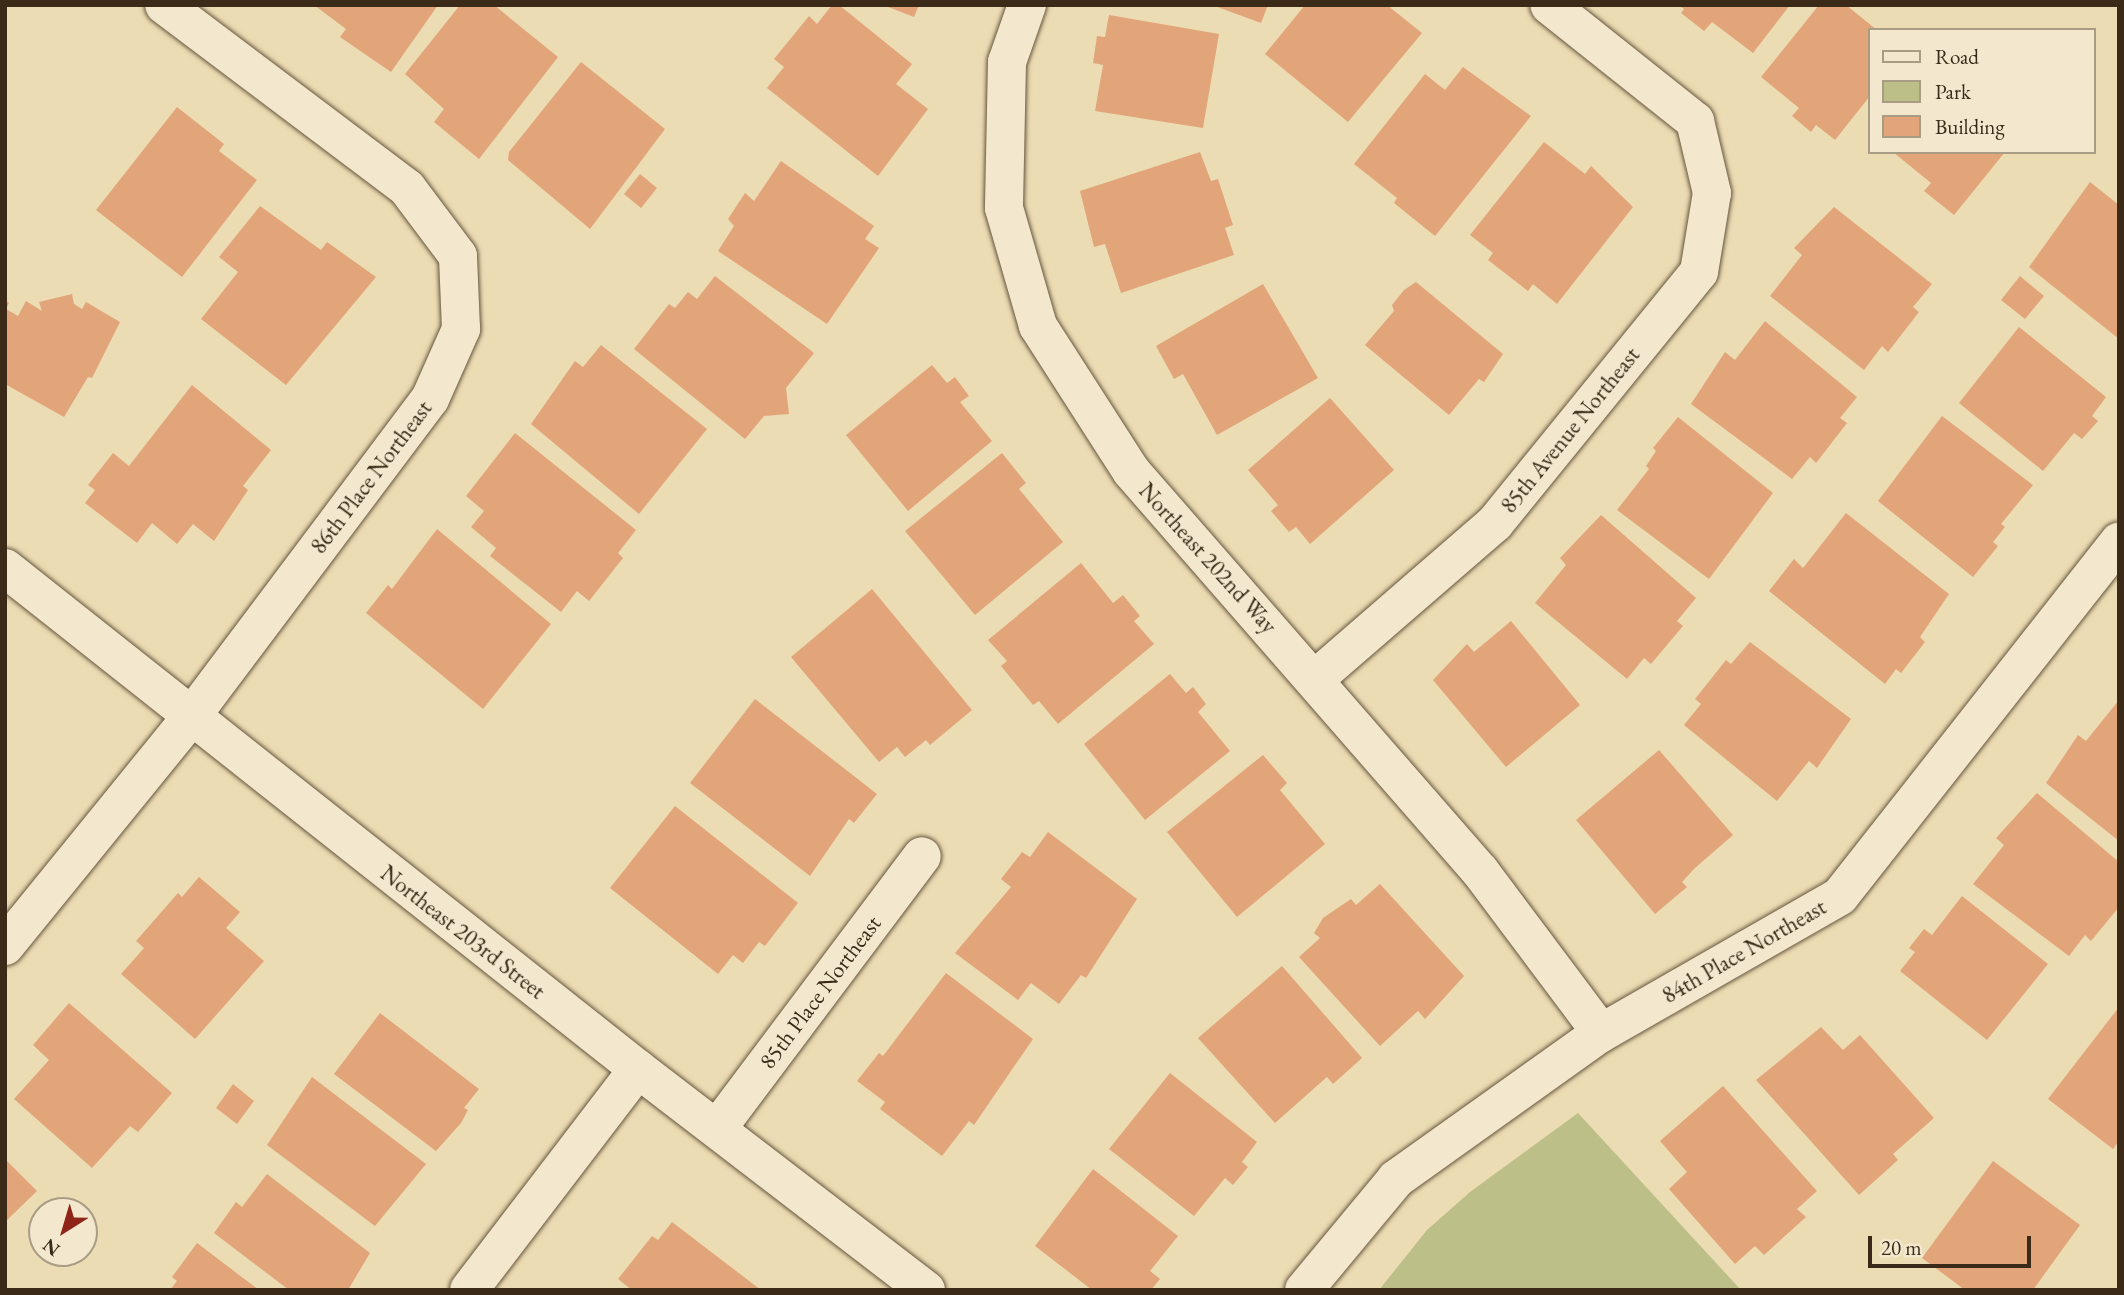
<!DOCTYPE html>
<html>
<head>
<meta charset="utf-8">
<style>
  body { margin:0 }
  #map { position:relative; width:2124px; height:1295px; overflow:hidden; background:#ecdcb3; font-family:"EB Garamond",serif }
  div>[style] { position:absolute }
  .green>* { inset:0; background:#bdbf89 }
  .building>* { inset:0; background:#e1a579 }
  .roads { filter:drop-shadow(0 0 2px #66563e) drop-shadow(0 0 2px #66563e) }
  .minor>* { height:38px; margin:-19px; padding:0 19px; transform-origin:19px; border-radius:19px; background:#f3e8ce }
  span { translate:-50% -50%; white-space:nowrap; text-align:center; line-height:1.15; -webkit-text-stroke:5px #f3e8ce; paint-order:stroke }
  .street-label { font-size:23px; color:#3a2a17 }
  .frame { position:absolute; inset:0; border:7px solid #3a2a17; pointer-events:none }
  .legend { position:absolute; left:1868px; top:28px; width:228px; height:126px; box-sizing:border-box; background:#f3e8ce; border:2px solid #a99c85; margin:0; padding:9px 12px; list-style:none; font-size:21px; color:#3a2a17 }
  .legend li { display:flex; align-items:center; gap:14px; height:35px }
  .legend b { width:35px; border:2px solid #a99c85 }
  .north { position:absolute; left:28px; top:1197px; width:70px; height:70px; box-sizing:border-box; background:#f3e8ce; border:2px solid #a99c85; border-radius:50%; rotate:217deg; font-size:19px; font-weight:700; line-height:28px; text-align:center; color:#3a2a17 }
  .north::after { content:''; display:block; margin:auto; width:24px; height:32px; background:#8f2418; clip-path:polygon(50% 0,100% 100%,50% 72%,0 100%) }
  .scale { position:absolute; left:1868px; top:1236px; width:163px; height:32px; box-sizing:border-box; border:4px solid #3a2a17; border-top:0; padding-left:9px; font-size:21px; line-height:24px; white-space:nowrap; color:#3a2a17; -webkit-text-stroke:5px #f3e8ce; paint-order:stroke }
</style>
</head>
<body>
<div id="map">
  <div class="green">
    <i style="clip-path:polygon(1578px 1113px,1741px 1290px,1379px 1290px,1427px 1230px,1470px 1192px)"></i>
  </div>
  <div class="building">
    <i style="clip-path:polygon(314px 5px,438px 5px,391px 72px,340px 37px,346px 29px)"></i>
    <i style="clip-path:polygon(460px 5px,494px 5px,558px 57px,479px 159px,434px 122px,444px 109px,405px 74px)"></i>
    <i style="clip-path:polygon(832px 5px,839px 5px,912px 64px,896px 84px,928px 109px,878px 176px,767px 88px,784px 67px,774px 59px,809px 16px,817px 24px)"></i>
    <i style="clip-path:polygon(883px 5px,919px 5px,914px 17px)"></i>
    <i style="clip-path:polygon(1212px 5px,1268px 5px,1261px 23px)"></i>
    <i style="clip-path:polygon(1305px 5px,1387px 5px,1422px 33px,1348px 122px,1265px 54px)"></i>
    <i style="clip-path:polygon(1679px 5px,1790px 5px,1753px 53px,1712px 22px,1704px 31px,1681px 13px,1684px 9px)"></i>
    <i style="clip-path:polygon(1819px 5px,1846px 5px,1877px 30px,1870px 30px,1870px 96px,1835px 140px,1816px 125px,1811px 132px,1792px 116px,1799px 108px,1761px 77px)"></i>
    <i style="clip-path:polygon(1109px 15px,1219px 34px,1203px 128px,1095px 111px,1103px 65px,1093px 63px,1097px 36px,1105px 37px)"></i>
    <i style="clip-path:polygon(581px 62px,665px 129px,590px 229px,508px 160px,509px 152px)"></i>
    <i style="clip-path:polygon(1463px 67px,1531px 116px,1435px 236px,1394px 203px,1397px 198px,1354px 164px,1425px 74px,1445px 90px)"></i>
    <i style="clip-path:polygon(177px 107px,224px 144px,219px 151px,257px 180px,182px 277px,96px 210px)"></i>
    <i style="clip-path:polygon(1544px 142px,1585px 174px,1591px 166px,1633px 207px,1557px 304px,1533px 284px,1528px 291px,1488px 260px,1493px 253px,1470px 235px)"></i>
    <i style="clip-path:polygon(1200px 152px,1211px 181px,1218px 179px,1233px 225px,1225px 228px,1234px 255px,1121px 293px,1105px 244px,1094px 247px,1080px 191px)"></i>
    <i style="clip-path:polygon(1893px 152px,2005px 152px,1954px 215px,1924px 191px,1931px 183px)"></i>
    <i style="clip-path:polygon(781px 161px,874px 226px,865px 239px,879px 248px,827px 324px,718px 251px,734px 226px,728px 219px,745px 193px,754px 201px)"></i>
    <i style="clip-path:polygon(640px 174px,657px 188px,641px 208px,624px 194px)"></i>
    <i style="clip-path:polygon(2090px 182px,2119px 205px,2119px 339px,2029px 267px)"></i>
    <i style="clip-path:polygon(260px 206px,321px 250px,327px 242px,376px 277px,286px 385px,201px 319px,238px 272px,219px 257px)"></i>
    <i style="clip-path:polygon(1834px 207px,1932px 284px,1913px 307px,1919px 312px,1888px 352px,1882px 346px,1864px 370px,1770px 296px,1802px 255px,1794px 248px)"></i>
    <i style="clip-path:polygon(715px 276px,814px 353px,786px 388px,789px 414px,764px 416px,745px 439px,634px 349px,669px 304px,675px 308px,688px 292px,697px 299px)"></i>
    <i style="clip-path:polygon(2020px 276px,2044px 296px,2025px 319px,2001px 300px)"></i>
    <i style="clip-path:polygon(1416px 282px,1503px 354px,1484px 382px,1479px 379px,1449px 415px,1365px 345px,1394px 311px,1392px 305px,1404px 290px)"></i>
    <i style="clip-path:polygon(1263px 284px,1318px 378px,1217px 435px,1183px 374px,1174px 379px,1156px 346px)"></i>
    <i style="clip-path:polygon(72px 294px,74px 304px,82px 309px,86px 302px,120px 322px,92px 378px,88px 377px,64px 417px,5px 384px,5px 300px,9px 303px,6px 309px,18px 316px,26px 301px,42px 311px,39px 302px)"></i>
    <i style="clip-path:polygon(1765px 321px,1857px 397px,1840px 418px,1847px 423px,1816px 463px,1810px 457px,1792px 479px,1691px 404px,1725px 352px,1735px 360px)"></i>
    <i style="clip-path:polygon(2019px 327px,2106px 397px,2092px 416px,2098px 421px,2082px 439px,2074px 433px,2043px 471px,1959px 403px)"></i>
    <i style="clip-path:polygon(601px 345px,707px 429px,639px 514px,531px 424px,575px 361px,583px 367px)"></i>
    <i style="clip-path:polygon(932px 365px,947px 383px,955px 377px,969px 396px,960px 402px,992px 441px,908px 511px,846px 435px)"></i>
    <i style="clip-path:polygon(192px 385px,271px 450px,243px 486px,248px 490px,214px 541px,193px 524px,177px 544px,152px 523px,137px 543px,85px 503px,95px 490px,88px 485px,113px 453px,129px 466px)"></i>
    <i style="clip-path:polygon(1330px 398px,1394px 470px,1310px 544px,1296px 527px,1289px 532px,1271px 511px,1278px 505px,1248px 470px)"></i>
    <i style="clip-path:polygon(1942px 416px,2033px 485px,2001px 524px,2005px 527px,1993px 542px,1998px 546px,1973px 577px,1878px 501px)"></i>
    <i style="clip-path:polygon(1678px 417px,1773px 493px,1709px 579px,1617px 510px,1649px 469px,1646px 466px,1656px 451px,1653px 448px)"></i>
    <i style="clip-path:polygon(515px 433px,636px 530px,618px 553px,623px 558px,589px 601px,577px 591px,561px 612px,490px 556px,496px 548px,471px 527px,484px 511px,466px 496px)"></i>
    <i style="clip-path:polygon(1002px 453px,1026px 483px,1019px 489px,1063px 542px,975px 615px,905px 531px)"></i>
    <i style="clip-path:polygon(1846px 513px,1949px 594px,1920px 637px,1925px 642px,1901px 673px,1896px 669px,1885px 684px,1769px 591px,1794px 559px,1803px 568px)"></i>
    <i style="clip-path:polygon(1601px 515px,1696px 598px,1677px 621px,1683px 626px,1651px 664px,1644px 658px,1627px 679px,1535px 603px,1566px 565px,1560px 558px)"></i>
    <i style="clip-path:polygon(437px 529px,551px 624px,483px 709px,366px 613px,388px 585px,392px 589px)"></i>
    <i style="clip-path:polygon(1081px 563px,1113px 603px,1123px 595px,1140px 616px,1134px 621px,1154px 644px,1058px 724px,1039px 701px,1033px 705px,1001px 666px,1007px 661px,988px 640px)"></i>
    <i style="clip-path:polygon(872px 589px,972px 710px,930px 745px,926px 740px,905px 757px,897px 747px,879px 762px,791px 657px)"></i>
    <i style="clip-path:polygon(1511px 621px,1580px 705px,1506px 767px,1433px 680px,1467px 644px,1474px 652px)"></i>
    <i style="clip-path:polygon(1750px 642px,1851px 719px,1817px 768px,1809px 761px,1777px 801px,1684px 725px,1701px 704px,1695px 699px,1726px 660px,1731px 664px)"></i>
    <i style="clip-path:polygon(1170px 674px,1186px 693px,1193px 687px,1206px 704px,1198px 712px,1230px 751px,1145px 820px,1084px 744px)"></i>
    <i style="clip-path:polygon(755px 699px,877px 794px,854px 823px,849px 819px,810px 876px,690px 783px)"></i>
    <i style="clip-path:polygon(2119px 700px,2119px 841px,2046px 783px,2078px 735px,2086px 741px)"></i>
    <i style="clip-path:polygon(1659px 750px,1733px 835px,1695px 868px,1682px 882px,1687px 887px,1655px 914px,1576px 820px)"></i>
    <i style="clip-path:polygon(1263px 755px,1287px 783px,1280px 790px,1325px 844px,1237px 917px,1167px 832px)"></i>
    <i style="clip-path:polygon(2037px 793px,2119px 862px,2119px 907px,2091px 941px,2085px 935px,2069px 956px,1973px 884px,2004px 845px,1996px 838px)"></i>
    <i style="clip-path:polygon(675px 806px,798px 903px,765px 946px,759px 942px,743px 963px,733px 955px,718px 974px,610px 888px)"></i>
    <i style="clip-path:polygon(1048px 832px,1137px 899px,1086px 978px,1081px 975px,1059px 1004px,1031px 983px,1018px 1000px,955px 953px,1011px 887px,1001px 879px,1022px 852px,1030px 857px)"></i>
    <i style="clip-path:polygon(199px 877px,240px 912px,226px 928px,264px 961px,195px 1039px,121px 974px,144px 948px,136px 941px,178px 893px,182px 897px)"></i>
    <i style="clip-path:polygon(1380px 884px,1464px 976px,1425px 1019px,1418px 1011px,1380px 1046px,1299px 957px,1320px 938px,1314px 933px,1323px 918px,1351px 899px,1356px 905px)"></i>
    <i style="clip-path:polygon(1962px 896px,2048px 964px,1987px 1040px,1900px 971px,1915px 952px,1909px 948px,1924px 929px,1932px 935px)"></i>
    <i style="clip-path:polygon(1282px 966px,1362px 1058px,1333px 1084px,1327px 1077px,1275px 1123px,1198px 1038px)"></i>
    <i style="clip-path:polygon(946px 973px,1033px 1039px,974px 1125px,969px 1121px,942px 1156px,880px 1109px,885px 1102px,857px 1081px,879px 1053px,883px 1056px)"></i>
    <i style="clip-path:polygon(69px 1003px,172px 1093px,138px 1132px,130px 1126px,92px 1168px,14px 1099px,49px 1060px,33px 1045px)"></i>
    <i style="clip-path:polygon(2119px 1007px,2119px 1141px,2113px 1149px,2048px 1099px)"></i>
    <i style="clip-path:polygon(380px 1013px,479px 1089px,464px 1108px,468px 1110px,461px 1123px,436px 1151px,334px 1074px)"></i>
    <i style="clip-path:polygon(1821px 1027px,1843px 1050px,1860px 1035px,1934px 1118px,1893px 1154px,1898px 1160px,1859px 1195px,1756px 1080px)"></i>
    <i style="clip-path:polygon(1170px 1073px,1257px 1142px,1242px 1162px,1248px 1167px,1233px 1185px,1225px 1178px,1194px 1216px,1109px 1149px)"></i>
    <i style="clip-path:polygon(312px 1077px,426px 1164px,375px 1226px,267px 1145px)"></i>
    <i style="clip-path:polygon(233px 1084px,254px 1101px,237px 1124px,216px 1108px)"></i>
    <i style="clip-path:polygon(1723px 1086px,1817px 1191px,1797px 1209px,1806px 1217px,1764px 1255px,1755px 1246px,1735px 1264px,1669px 1189px,1687px 1172px,1660px 1141px)"></i>
    <i style="clip-path:polygon(5px 1159px,37px 1191px,5px 1222px)"></i>
    <i style="clip-path:polygon(1993px 1161px,2080px 1225px,2033px 1290px,1965px 1290px,1922px 1258px)"></i>
    <i style="clip-path:polygon(1093px 1169px,1178px 1236px,1150px 1271px,1160px 1279px,1151px 1290px,1092px 1290px,1035px 1246px)"></i>
    <i style="clip-path:polygon(267px 1174px,370px 1253px,348px 1290px,289px 1290px,214px 1233px,236px 1202px,242px 1207px)"></i>
    <i style="clip-path:polygon(672px 1222px,761px 1290px,632px 1290px,618px 1279px,652px 1236px,658px 1240px)"></i>
    <i style="clip-path:polygon(197px 1243px,259px 1290px,170px 1290px,177px 1281px,172px 1277px)"></i>
  </div>
  <div class="roads">
    <div class="minor">
      <i style="left:1027px;top:5px;width:60px;rotate:109.3deg"></i>
      <i style="left:1007px;top:62px;width:146px;rotate:91.2deg"></i>
      <i style="left:1004px;top:208px;width:123px;rotate:73.9deg"></i>
      <i style="left:1038px;top:326px;width:172px;rotate:57.3deg"></i>
      <i style="left:1131px;top:471px;width:531px;rotate:48.9deg"></i>
      <i style="left:1480px;top:871px;width:202px;rotate:53.2deg"></i>
      <i style="left:5px;top:568px;width:807px;rotate:38.36deg"></i>
      <i style="left:638px;top:1069px;width:363px;rotate:37.5deg"></i>
      <i style="left:1315px;top:679px;width:238px;rotate:-40.9deg"></i>
      <i style="left:1495px;top:523px;width:323px;rotate:-50.9deg"></i>
      <i style="left:1699px;top:272px;width:80px;rotate:-80.7deg"></i>
      <i style="left:1712px;top:193px;width:74px;rotate:-103.3deg"></i>
      <i style="left:1695px;top:121px;width:186px;rotate:-141.5deg"></i>
      <i style="left:5px;top:946px;width:295px;rotate:-50.9deg"></i>
      <i style="left:191px;top:717px;width:398px;rotate:-53.1deg"></i>
      <i style="left:430px;top:399px;width:77px;rotate:-66.1deg"></i>
      <i style="left:461px;top:329px;width:73px;rotate:-92.4deg"></i>
      <i style="left:458px;top:256px;width:85px;rotate:-126.9deg"></i>
      <i style="left:407px;top:188px;width:304px;rotate:-143deg"></i>
      <i style="left:717px;top:1129px;width:341px;rotate:-53.1deg"></i>
      <i style="left:469px;top:1290px;width:278px;rotate:-52.6deg"></i>
      <i style="left:1304px;top:1290px;width:144px;rotate:-50.3deg"></i>
      <i style="left:1396px;top:1179px;width:252px;rotate:-35.5deg"></i>
      <i style="left:1601px;top:1033px;width:275px;rotate:-29.8deg"></i>
      <i style="left:1840px;top:896px;width:451px;rotate:-51.8deg"></i>
    </div>
  </div>
  <div class="street-label">
    <span style="left:1570px;top:430px;rotate:-51deg">85th Avenue Northeast</span>
    <span style="left:371px;top:477px;rotate:-53deg">86th Place Northeast</span>
    <span style="left:1208px;top:558px;rotate:48deg">Northeast 202nd Way</span>
    <span style="left:463px;top:932px;rotate:38deg">Northeast 203rd Street</span>
    <span style="left:1744px;top:951px;rotate:-30deg">84th Place Northeast</span>
    <span style="left:820px;top:992px;rotate:-53deg">85th Place Northeast</span>
  </div>
  <div class="frame"></div>
  <ul class="legend">
  <li><b style="height:9px;background:#f3e8ce"></b>Road</li>
  <li><b style="height:19px;background:#bdbf89"></b>Park</li>
  <li><b style="height:19px;background:#e1a579"></b>Building</li>
  </ul>
  <div class="north">N</div>
  <div class="scale">20 m</div>
</div>
</body>
</html>
